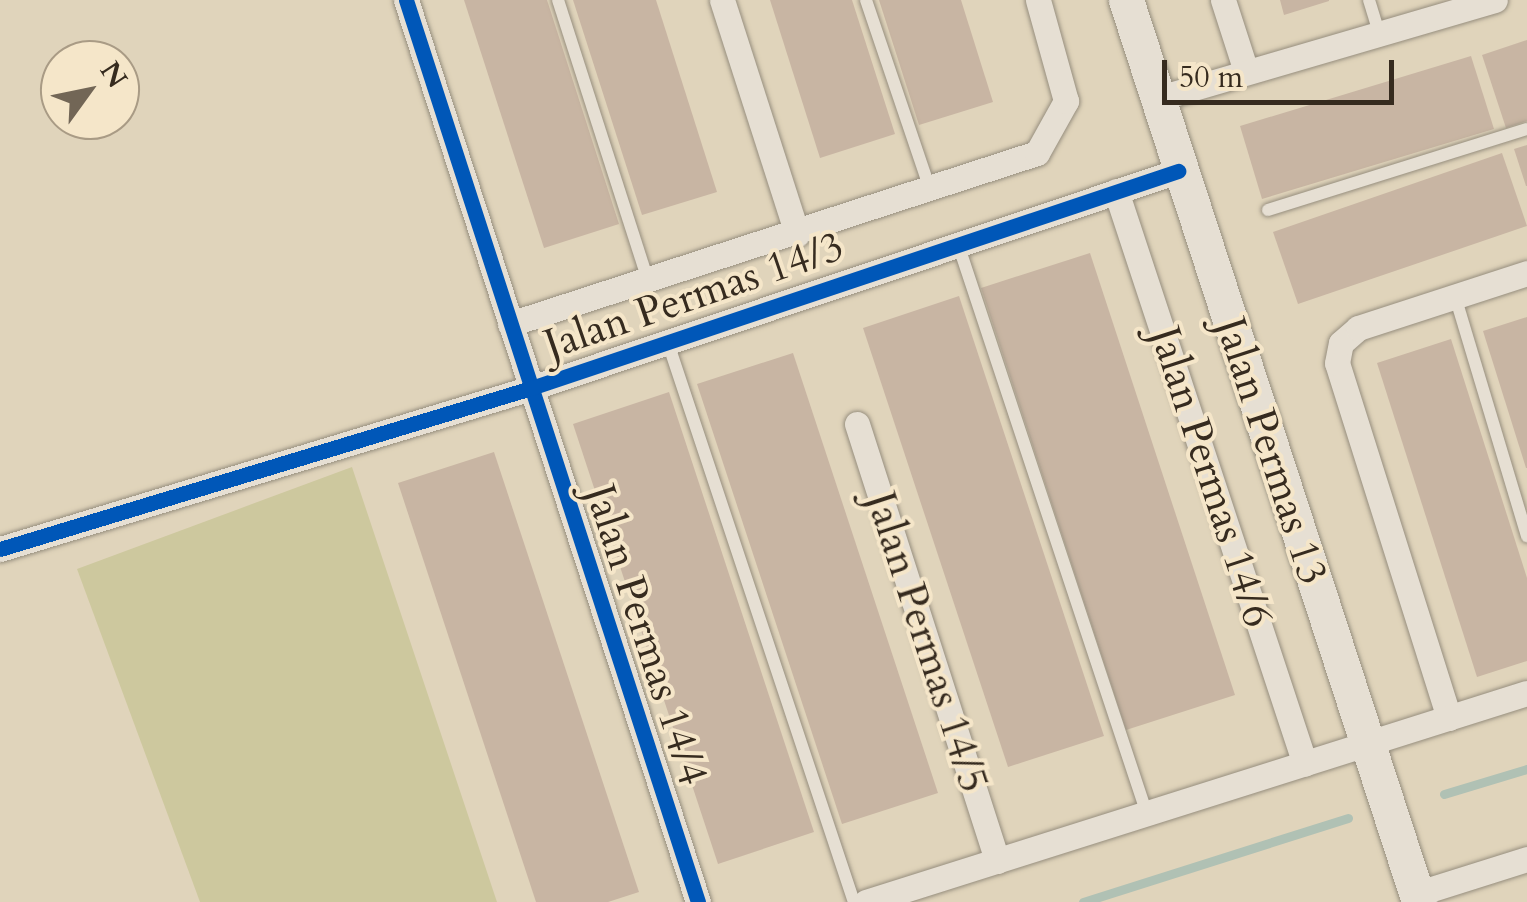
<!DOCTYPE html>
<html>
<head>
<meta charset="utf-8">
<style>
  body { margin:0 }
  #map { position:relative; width:1527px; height:902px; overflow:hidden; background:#e0d4bb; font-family:Cardo,serif }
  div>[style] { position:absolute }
  .green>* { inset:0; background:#cdc89e }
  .stream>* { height:9px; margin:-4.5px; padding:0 4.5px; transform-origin:4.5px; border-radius:4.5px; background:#b0c1b4 }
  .building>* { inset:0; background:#c8b5a3 }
  .roads { filter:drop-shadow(0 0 2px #968e7e) drop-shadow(0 0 2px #968e7e) }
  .service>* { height:12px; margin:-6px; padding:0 6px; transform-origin:6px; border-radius:6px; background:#e6dfd3 }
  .minor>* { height:25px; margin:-12.5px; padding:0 12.5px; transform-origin:12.5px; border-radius:12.5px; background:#e6dfd3 }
  .secondary>* { height:35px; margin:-17.5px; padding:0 17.5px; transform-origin:17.5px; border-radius:17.5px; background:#e6dfd3 }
  .cycleway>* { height:15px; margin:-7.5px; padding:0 7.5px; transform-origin:7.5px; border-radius:7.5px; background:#0057b8 }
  span { translate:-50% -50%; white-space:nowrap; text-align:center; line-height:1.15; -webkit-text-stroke:8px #f5e6c9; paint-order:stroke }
  .street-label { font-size:42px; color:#362b1f }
  .north { position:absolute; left:40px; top:40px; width:100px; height:100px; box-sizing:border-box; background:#f5e6c9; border:2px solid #a99b85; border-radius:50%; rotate:57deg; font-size:28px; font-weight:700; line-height:40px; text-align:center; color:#362b1f }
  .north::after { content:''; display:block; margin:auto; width:35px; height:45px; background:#726656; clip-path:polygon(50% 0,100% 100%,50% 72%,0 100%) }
  .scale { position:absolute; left:1162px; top:60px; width:232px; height:45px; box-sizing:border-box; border:5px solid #362b1f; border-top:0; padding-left:12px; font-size:30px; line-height:35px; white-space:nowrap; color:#362b1f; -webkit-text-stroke:8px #f5e6c9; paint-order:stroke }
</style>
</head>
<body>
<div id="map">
  <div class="green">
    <i style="clip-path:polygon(352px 467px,497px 902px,200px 902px,77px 569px)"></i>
  </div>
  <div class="stream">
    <i style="left:1444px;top:794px;width:87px;rotate:-16.8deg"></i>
    <i style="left:1083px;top:902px;width:278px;rotate:-17.6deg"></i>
  </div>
  <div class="building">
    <i style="clip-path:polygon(464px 0,547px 0,619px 224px,544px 248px)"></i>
    <i style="clip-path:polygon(573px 0,656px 0,717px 192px,642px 215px)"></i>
    <i style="clip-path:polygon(770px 0,852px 0,895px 134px,820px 158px)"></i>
    <i style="clip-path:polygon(879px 0,961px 0,993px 102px,919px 125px)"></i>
    <i style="clip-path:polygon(1280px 0,1329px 0,1329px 1px,1284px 15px)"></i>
    <i style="clip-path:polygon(1527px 40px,1527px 121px,1506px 128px,1482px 55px)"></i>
    <i style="clip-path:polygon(1471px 56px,1494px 129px,1262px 199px,1240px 126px)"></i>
    <i style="clip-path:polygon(1527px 145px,1527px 186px,1526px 186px,1514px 149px)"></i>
    <i style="clip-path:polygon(1502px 153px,1527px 226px,1298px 304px,1273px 232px)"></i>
    <i style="clip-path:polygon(1090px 253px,1235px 695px,1126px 730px,981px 288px)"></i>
    <i style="clip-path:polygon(959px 296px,1104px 736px,1008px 767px,863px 328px)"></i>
    <i style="clip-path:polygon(1527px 317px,1527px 468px,1526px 468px,1483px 331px)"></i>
    <i style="clip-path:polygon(1451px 339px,1527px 578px,1527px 661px,1477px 677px,1377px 363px)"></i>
    <i style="clip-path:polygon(793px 353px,938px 793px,842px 824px,697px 384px)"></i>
    <i style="clip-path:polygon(669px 392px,814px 832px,718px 864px,573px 424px)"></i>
    <i style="clip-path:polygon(494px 452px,639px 892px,608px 902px,536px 902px,398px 483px)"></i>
  </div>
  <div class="roads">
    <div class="service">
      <i style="left:558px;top:0;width:294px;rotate:72.2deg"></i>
      <i style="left:866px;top:0;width:200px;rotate:71.3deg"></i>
      <i style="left:1369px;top:0;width:34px;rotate:73deg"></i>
      <i style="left:1268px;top:210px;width:271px;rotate:-17.4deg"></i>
      <i style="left:958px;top:244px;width:601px;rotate:71.66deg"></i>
      <i style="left:1455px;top:296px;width:251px;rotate:73.3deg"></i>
      <i style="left:667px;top:340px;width:592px;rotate:71.6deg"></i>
    </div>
    <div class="minor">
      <i style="left:406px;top:0;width:948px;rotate:72.06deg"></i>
      <i style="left:722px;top:0;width:246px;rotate:72.2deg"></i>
      <i style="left:1223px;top:0;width:75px;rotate:72.1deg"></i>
      <i style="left:1156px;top:99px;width:353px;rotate:-16.3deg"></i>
      <i style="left:1116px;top:191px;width:603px;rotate:71.75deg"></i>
      <i style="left:510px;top:324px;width:554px;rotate:-17.98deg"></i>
      <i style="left:1037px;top:153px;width:60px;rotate:-60.9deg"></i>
      <i style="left:1066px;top:101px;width:105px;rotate:-105.5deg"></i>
      <i style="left:857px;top:424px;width:459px;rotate:72.2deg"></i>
      <i style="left:0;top:549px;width:552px;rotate:-16.86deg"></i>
      <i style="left:528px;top:389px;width:686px;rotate:-18.54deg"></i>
      <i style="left:1449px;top:718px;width:372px;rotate:-107.5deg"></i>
      <i style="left:1337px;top:363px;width:20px;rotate:-79deg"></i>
      <i style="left:1341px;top:343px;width:23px;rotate:-41deg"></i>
      <i style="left:1358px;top:328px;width:178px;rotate:-18deg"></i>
      <i style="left:1416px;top:894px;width:116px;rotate:-17.5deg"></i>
      <i style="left:866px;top:902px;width:693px;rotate:-17.55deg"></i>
    </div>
    <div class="secondary">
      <i style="left:1126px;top:0;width:948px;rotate:72deg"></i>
    </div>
  </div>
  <div class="cycleway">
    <i style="left:406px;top:0;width:948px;rotate:72.06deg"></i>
    <i style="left:0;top:549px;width:552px;rotate:-16.86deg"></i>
    <i style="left:528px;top:389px;width:686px;rotate:-18.54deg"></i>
  </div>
  <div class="street-label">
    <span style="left:694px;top:296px;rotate:-19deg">Jalan Permas 14/3</span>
    <span style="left:1271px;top:451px;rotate:72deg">Jalan Permas 13</span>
    <span style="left:1211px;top:477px;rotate:72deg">Jalan Permas 14/6</span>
    <span style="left:646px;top:635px;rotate:72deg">Jalan Permas 14/4</span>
    <span style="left:927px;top:642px;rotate:72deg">Jalan Permas 14/5</span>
  </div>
  <div class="north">N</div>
  <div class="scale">50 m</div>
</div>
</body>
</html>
